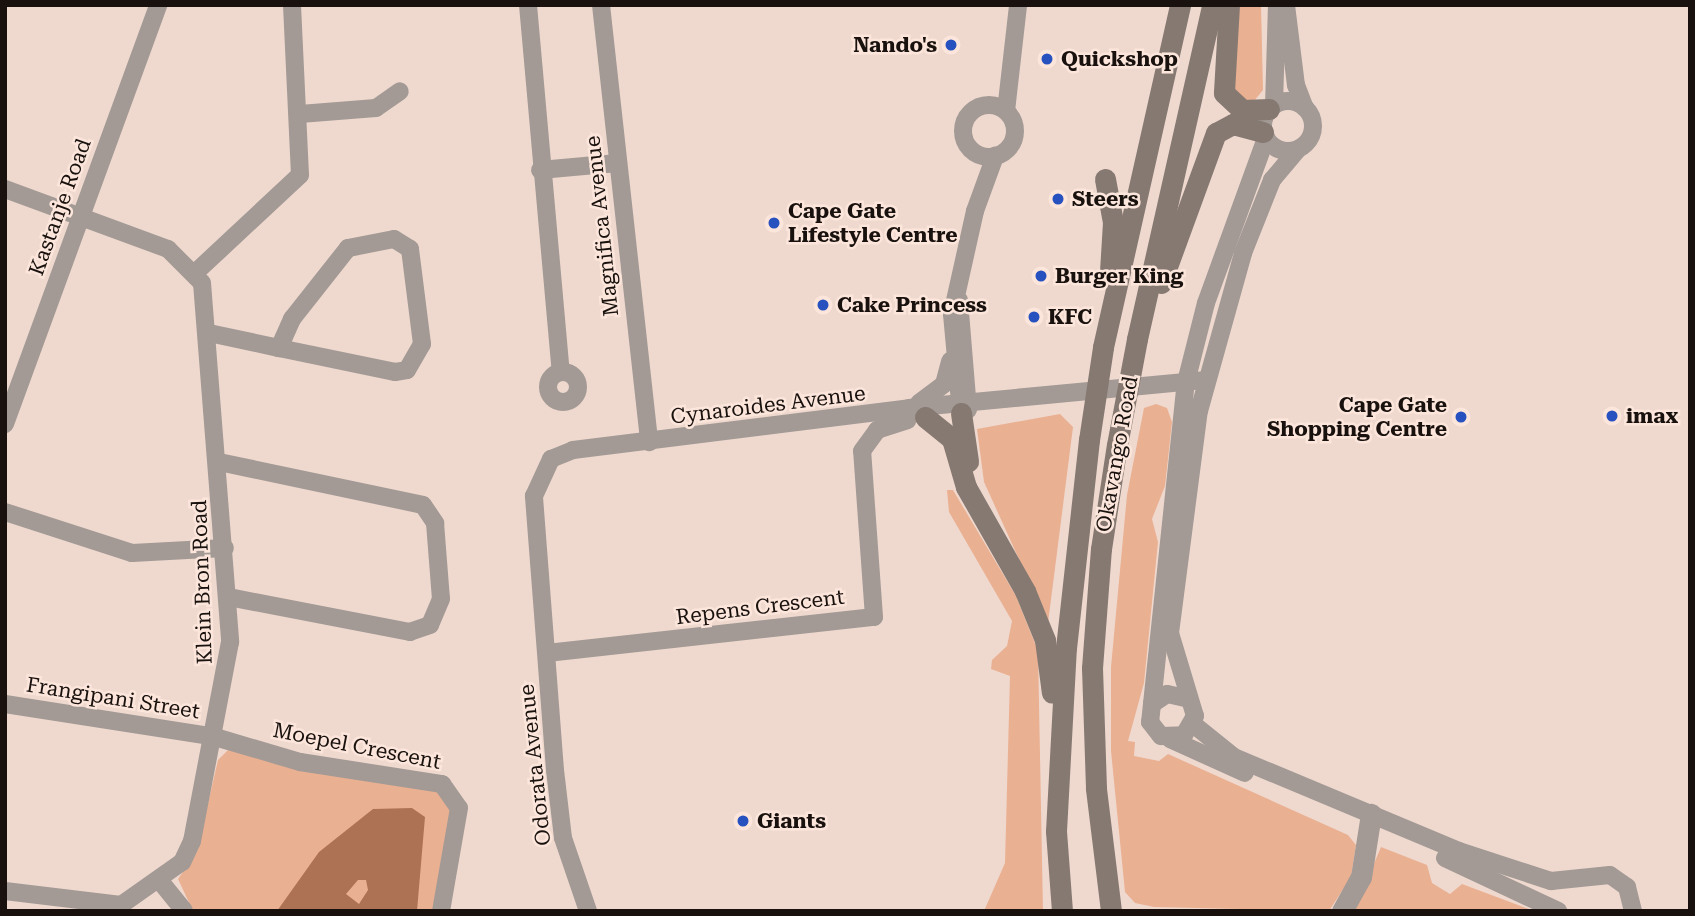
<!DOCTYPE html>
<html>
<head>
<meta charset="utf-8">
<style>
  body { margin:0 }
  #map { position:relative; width:1695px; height:916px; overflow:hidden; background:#efd9cf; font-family:"Roboto Serif",serif }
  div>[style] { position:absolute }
  .green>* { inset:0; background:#eab092 }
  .water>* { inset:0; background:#ad7253 }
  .minor>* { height:18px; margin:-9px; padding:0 9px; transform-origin:9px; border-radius:9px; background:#a39a95 }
  .minor>.ring { margin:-9px; padding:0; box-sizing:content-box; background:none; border:18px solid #a39a95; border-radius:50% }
  .tertiary>* { height:21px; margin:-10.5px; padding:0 10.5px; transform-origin:10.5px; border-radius:10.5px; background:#a39a95 }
  .secondary>* { height:21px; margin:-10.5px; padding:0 10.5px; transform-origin:10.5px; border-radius:10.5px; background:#867972 }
  .secondary-bridge>* { height:21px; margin:-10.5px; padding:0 10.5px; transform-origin:10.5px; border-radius:10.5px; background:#867972 }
  .dots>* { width:19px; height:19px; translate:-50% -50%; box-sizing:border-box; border:4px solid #fce6dc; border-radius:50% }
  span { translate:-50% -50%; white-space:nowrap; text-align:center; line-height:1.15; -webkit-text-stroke:5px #fce6dc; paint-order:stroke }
  .poi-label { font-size:21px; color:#18110d; font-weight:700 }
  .right { translate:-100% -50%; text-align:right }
  .left { translate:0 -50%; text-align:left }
  .street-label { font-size:21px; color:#18110d }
  .frame { position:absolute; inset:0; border:7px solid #18110d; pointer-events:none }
</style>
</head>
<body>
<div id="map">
  <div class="green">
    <i style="clip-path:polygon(1239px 5px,1261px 5px,1263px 90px,1254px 101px,1240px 99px,1232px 85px)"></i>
    <i style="clip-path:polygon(1156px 404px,1167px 408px,1172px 422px,1165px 486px,1152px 519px,1158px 542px,1144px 683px,1128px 741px,1135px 742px,1134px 756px,1159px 761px,1168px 754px,1348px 835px,1356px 845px,1351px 877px,1329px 911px,1154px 907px,1135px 903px,1125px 892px,1111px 751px,1111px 667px,1127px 495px,1144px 408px)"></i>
    <i style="clip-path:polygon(1060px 414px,1073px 427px,1048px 623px,984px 482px,977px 429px)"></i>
    <i style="clip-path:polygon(947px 490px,953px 490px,1016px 596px,1038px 651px,1043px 911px,984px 911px,1005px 863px,1010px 676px,991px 669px,992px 660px,1007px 646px,1012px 621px,949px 512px)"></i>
    <i style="clip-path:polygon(228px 750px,439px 790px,452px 802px,435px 911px,193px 911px,178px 879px,197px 851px,218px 760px)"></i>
    <i style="clip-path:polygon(1381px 847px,1427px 865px,1432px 883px,1450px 894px,1462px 884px,1534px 911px,1354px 911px)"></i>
  </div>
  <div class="water">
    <i style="clip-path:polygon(evenodd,373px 809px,412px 808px,425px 817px,417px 911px,277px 911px,319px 852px,373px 809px,358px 880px,366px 880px,368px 890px,359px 904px,346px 894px,358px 880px)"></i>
  </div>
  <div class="minor">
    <i style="left:528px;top:5px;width:368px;rotate:84.9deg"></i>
    <i style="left:601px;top:5px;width:440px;rotate:83.7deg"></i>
    <i style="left:1286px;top:5px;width:81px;rotate:82.9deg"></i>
    <i style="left:1296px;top:85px;width:25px;rotate:69deg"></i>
    <i class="ring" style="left:1263px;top:101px;width:32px;height:32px"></i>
    <i class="ring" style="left:963px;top:105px;width:34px;height:34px"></i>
    <i style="left:1274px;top:105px;width:100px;rotate:-88.3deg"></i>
    <i style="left:1006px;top:111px;width:107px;rotate:-83.5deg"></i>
    <i style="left:300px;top:114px;width:76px;rotate:-4.5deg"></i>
    <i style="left:376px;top:108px;width:29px;rotate:-35deg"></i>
    <i style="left:540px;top:170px;width:78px;rotate:-5.1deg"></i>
    <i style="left:5px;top:189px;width:174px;rotate:20.2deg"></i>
    <i style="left:168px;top:249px;width:48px;rotate:45deg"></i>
    <i style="left:202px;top:283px;width:360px;rotate:85.5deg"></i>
    <i style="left:230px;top:642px;width:203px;rotate:100.8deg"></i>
    <i style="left:192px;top:841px;width:23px;rotate:115deg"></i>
    <i style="left:182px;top:862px;width:75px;rotate:144.8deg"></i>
    <i style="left:121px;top:905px;width:117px;rotate:-173.1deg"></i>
    <i style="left:196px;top:272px;width:142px;rotate:-43deg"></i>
    <i style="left:300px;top:175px;width:170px;rotate:-92.7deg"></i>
    <i style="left:959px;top:300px;width:110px;rotate:85.3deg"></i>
    <i style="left:209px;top:333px;width:72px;rotate:12.1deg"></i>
    <i style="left:279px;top:348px;width:118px;rotate:11.7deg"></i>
    <i style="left:395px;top:372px;width:12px;rotate:-9deg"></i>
    <i style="left:407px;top:370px;width:30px;rotate:-60deg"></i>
    <i style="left:422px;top:344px;width:96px;rotate:-97.2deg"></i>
    <i style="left:410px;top:249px;width:19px;rotate:-148deg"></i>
    <i style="left:394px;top:239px;width:47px;rotate:168.9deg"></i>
    <i style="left:348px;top:248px;width:90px;rotate:128.3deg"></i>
    <i style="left:292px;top:319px;width:32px;rotate:114deg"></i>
    <i class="ring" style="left:548px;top:372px;width:12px;height:12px"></i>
    <i style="left:919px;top:403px;width:31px;rotate:-37deg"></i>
    <i style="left:944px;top:384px;width:24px;rotate:-75deg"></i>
    <i style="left:961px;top:413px;width:99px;rotate:-95.2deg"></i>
    <i style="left:952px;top:314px;width:106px;rotate:-77.4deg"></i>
    <i style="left:975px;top:211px;width:59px;rotate:-70deg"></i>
    <i style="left:5px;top:424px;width:446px;rotate:-69.9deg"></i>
    <i style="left:219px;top:462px;width:208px;rotate:11.9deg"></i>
    <i style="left:423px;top:505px;width:22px;rotate:56deg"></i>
    <i style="left:435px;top:523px;width:76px;rotate:85.5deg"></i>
    <i style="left:441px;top:599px;width:28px;rotate:113deg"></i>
    <i style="left:430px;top:625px;width:21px;rotate:161deg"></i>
    <i style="left:410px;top:632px;width:184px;rotate:-169.1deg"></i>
    <i style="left:5px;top:512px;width:133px;rotate:17.9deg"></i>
    <i style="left:132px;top:553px;width:93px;rotate:-3.1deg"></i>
    <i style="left:547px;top:653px;width:329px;rotate:-6.3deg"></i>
    <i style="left:874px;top:617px;width:166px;rotate:-94.1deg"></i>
    <i style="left:862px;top:451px;width:26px;rotate:-54deg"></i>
    <i style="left:877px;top:430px;width:32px;rotate:-18deg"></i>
    <i style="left:1185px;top:698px;width:18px;rotate:-167deg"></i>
    <i style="left:1167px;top:694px;width:18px;rotate:146deg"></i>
    <i style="left:1152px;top:704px;width:18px;rotate:96deg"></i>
    <i style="left:1150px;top:722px;width:18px;rotate:52deg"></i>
    <i style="left:1161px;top:736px;width:23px;rotate:-2deg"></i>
    <i style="left:1184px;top:735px;width:22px;rotate:-60deg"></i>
    <i style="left:1195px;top:716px;width:87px;rotate:-106.8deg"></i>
    <i style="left:1170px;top:633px;width:224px;rotate:-82.6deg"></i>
    <i style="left:1199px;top:411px;width:164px;rotate:-74.4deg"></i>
    <i style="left:1243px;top:253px;width:79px;rotate:-68.3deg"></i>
    <i style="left:1272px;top:180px;width:40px;rotate:-50deg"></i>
    <i style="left:5px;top:704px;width:213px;rotate:8.9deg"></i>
    <i style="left:215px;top:737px;width:89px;rotate:16.4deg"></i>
    <i style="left:300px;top:762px;width:144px;rotate:8.8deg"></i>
    <i style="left:442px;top:784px;width:29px;rotate:55deg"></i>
    <i style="left:459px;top:808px;width:105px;rotate:99.9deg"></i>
    <i style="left:1152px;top:704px;width:324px;rotate:-84deg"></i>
    <i style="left:1186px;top:382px;width:81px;rotate:-75.8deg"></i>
    <i style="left:1206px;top:303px;width:176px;rotate:-70deg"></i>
    <i style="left:1193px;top:724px;width:53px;rotate:38.8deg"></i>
    <i style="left:1234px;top:757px;width:244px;rotate:22.7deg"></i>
    <i style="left:1459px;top:851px;width:97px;rotate:18.1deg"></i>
    <i style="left:1551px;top:881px;width:59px;rotate:-5.8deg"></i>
    <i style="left:1610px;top:875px;width:21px;rotate:35deg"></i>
    <i style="left:1627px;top:887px;width:25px;rotate:76deg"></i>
    <i style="left:1170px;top:739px;width:82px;rotate:24.4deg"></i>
    <i style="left:1445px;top:858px;width:125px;rotate:25.1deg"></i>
    <i style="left:160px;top:881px;width:38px;rotate:51deg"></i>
    <i style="left:588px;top:911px;width:77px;rotate:-108.9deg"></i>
    <i style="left:563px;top:838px;width:68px;rotate:-96.7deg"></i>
    <i style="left:555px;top:770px;width:275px;rotate:-94.4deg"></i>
    <i style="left:534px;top:496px;width:41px;rotate:-65.3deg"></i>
    <i style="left:551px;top:459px;width:24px;rotate:-22deg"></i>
    <i style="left:573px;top:450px;width:339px;rotate:-7.1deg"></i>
    <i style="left:909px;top:408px;width:299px;rotate:-5.4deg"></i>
  </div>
  <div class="tertiary">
    <i style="left:1342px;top:911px;width:39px;rotate:-61deg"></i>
    <i style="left:1361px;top:877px;width:64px;rotate:-81deg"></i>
  </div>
  <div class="secondary">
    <i style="left:1229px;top:5px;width:88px;rotate:93.3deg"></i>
    <i style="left:1224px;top:93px;width:25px;rotate:43deg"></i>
    <i style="left:1242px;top:110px;width:27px;rotate:-2deg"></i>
    <i style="left:1105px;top:179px;width:44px;rotate:79.5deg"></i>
    <i style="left:1113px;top:222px;width:49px;rotate:93.5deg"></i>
    <i style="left:1161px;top:283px;width:160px;rotate:-69.9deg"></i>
    <i style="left:1216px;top:133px;width:19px;rotate:-28deg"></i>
    <i style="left:1233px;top:124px;width:31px;rotate:15deg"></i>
    <i style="left:1137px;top:339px;width:342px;rotate:-77.3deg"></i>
    <i style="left:1103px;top:347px;width:351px;rotate:-77.3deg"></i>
    <i style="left:961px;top:413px;width:49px;rotate:81.7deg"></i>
    <i style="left:925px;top:417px;width:35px;rotate:39deg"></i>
    <i style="left:952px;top:439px;width:50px;rotate:73.7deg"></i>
    <i style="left:966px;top:487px;width:120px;rotate:60.4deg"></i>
    <i style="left:1025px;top:591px;width:53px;rotate:67.8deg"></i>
    <i style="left:1045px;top:640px;width:53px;rotate:82.5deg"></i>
    <i style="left:1062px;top:911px;width:80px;rotate:-94.3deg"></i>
    <i style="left:1056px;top:831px;width:183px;rotate:-86.9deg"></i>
    <i style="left:1066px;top:648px;width:209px;rotate:-83.7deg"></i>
    <i style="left:1111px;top:911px;width:124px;rotate:-97deg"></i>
    <i style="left:1096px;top:788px;width:120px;rotate:-91.9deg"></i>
    <i style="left:1092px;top:668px;width:119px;rotate:-85.7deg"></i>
    <i style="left:1101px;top:549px;width:105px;rotate:-81.3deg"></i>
  </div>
  <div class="secondary-bridge">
    <i style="left:1089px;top:440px;width:94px;rotate:-81.4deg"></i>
    <i style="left:1117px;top:445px;width:108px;rotate:-79.3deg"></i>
  </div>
  <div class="dots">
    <i style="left:951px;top:45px;background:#2751bf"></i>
    <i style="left:1047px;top:59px;background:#2751bf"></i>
    <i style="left:1058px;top:199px;background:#2751bf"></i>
    <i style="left:774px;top:223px;background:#2751bf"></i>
    <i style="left:1041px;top:276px;background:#2751bf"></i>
    <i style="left:823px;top:305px;background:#2751bf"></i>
    <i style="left:1034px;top:317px;background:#2751bf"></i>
    <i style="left:1612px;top:416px;background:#2751bf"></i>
    <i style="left:1461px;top:417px;background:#2751bf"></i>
    <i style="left:743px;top:821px;background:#2751bf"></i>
  </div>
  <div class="poi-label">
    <span class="right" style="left:937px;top:45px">Nando's</span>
    <span class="left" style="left:1061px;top:59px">Quickshop</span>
    <span class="left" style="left:1072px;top:199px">Steers</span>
    <span class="left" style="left:788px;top:223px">Cape Gate<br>Lifestyle Centre</span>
    <span class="left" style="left:1055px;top:276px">Burger King</span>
    <span class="left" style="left:837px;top:305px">Cake Princess</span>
    <span class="left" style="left:1048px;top:317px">KFC</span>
    <span class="right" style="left:1447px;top:417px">Cape Gate<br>Shopping Centre</span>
    <span class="left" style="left:1626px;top:416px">imax</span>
    <span class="left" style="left:757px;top:821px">Giants</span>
  </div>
  <div class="street-label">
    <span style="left:60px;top:207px;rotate:-70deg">Kastanje Road</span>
    <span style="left:602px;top:226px;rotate:-96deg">Magnifica Avenue</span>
    <span style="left:768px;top:405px;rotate:-7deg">Cynaroides Avenue</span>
    <span style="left:1117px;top:454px;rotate:-80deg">Okavango Road</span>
    <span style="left:202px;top:582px;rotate:-92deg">Klein Bron Road</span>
    <span style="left:760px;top:607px;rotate:-7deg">Repens Crescent</span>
    <span style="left:113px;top:698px;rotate:9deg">Frangipani Street</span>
    <span style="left:357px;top:746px;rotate:11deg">Moepel Crescent</span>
    <span style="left:535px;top:765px;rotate:-96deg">Odorata Avenue</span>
  </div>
  <div class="frame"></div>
</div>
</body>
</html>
